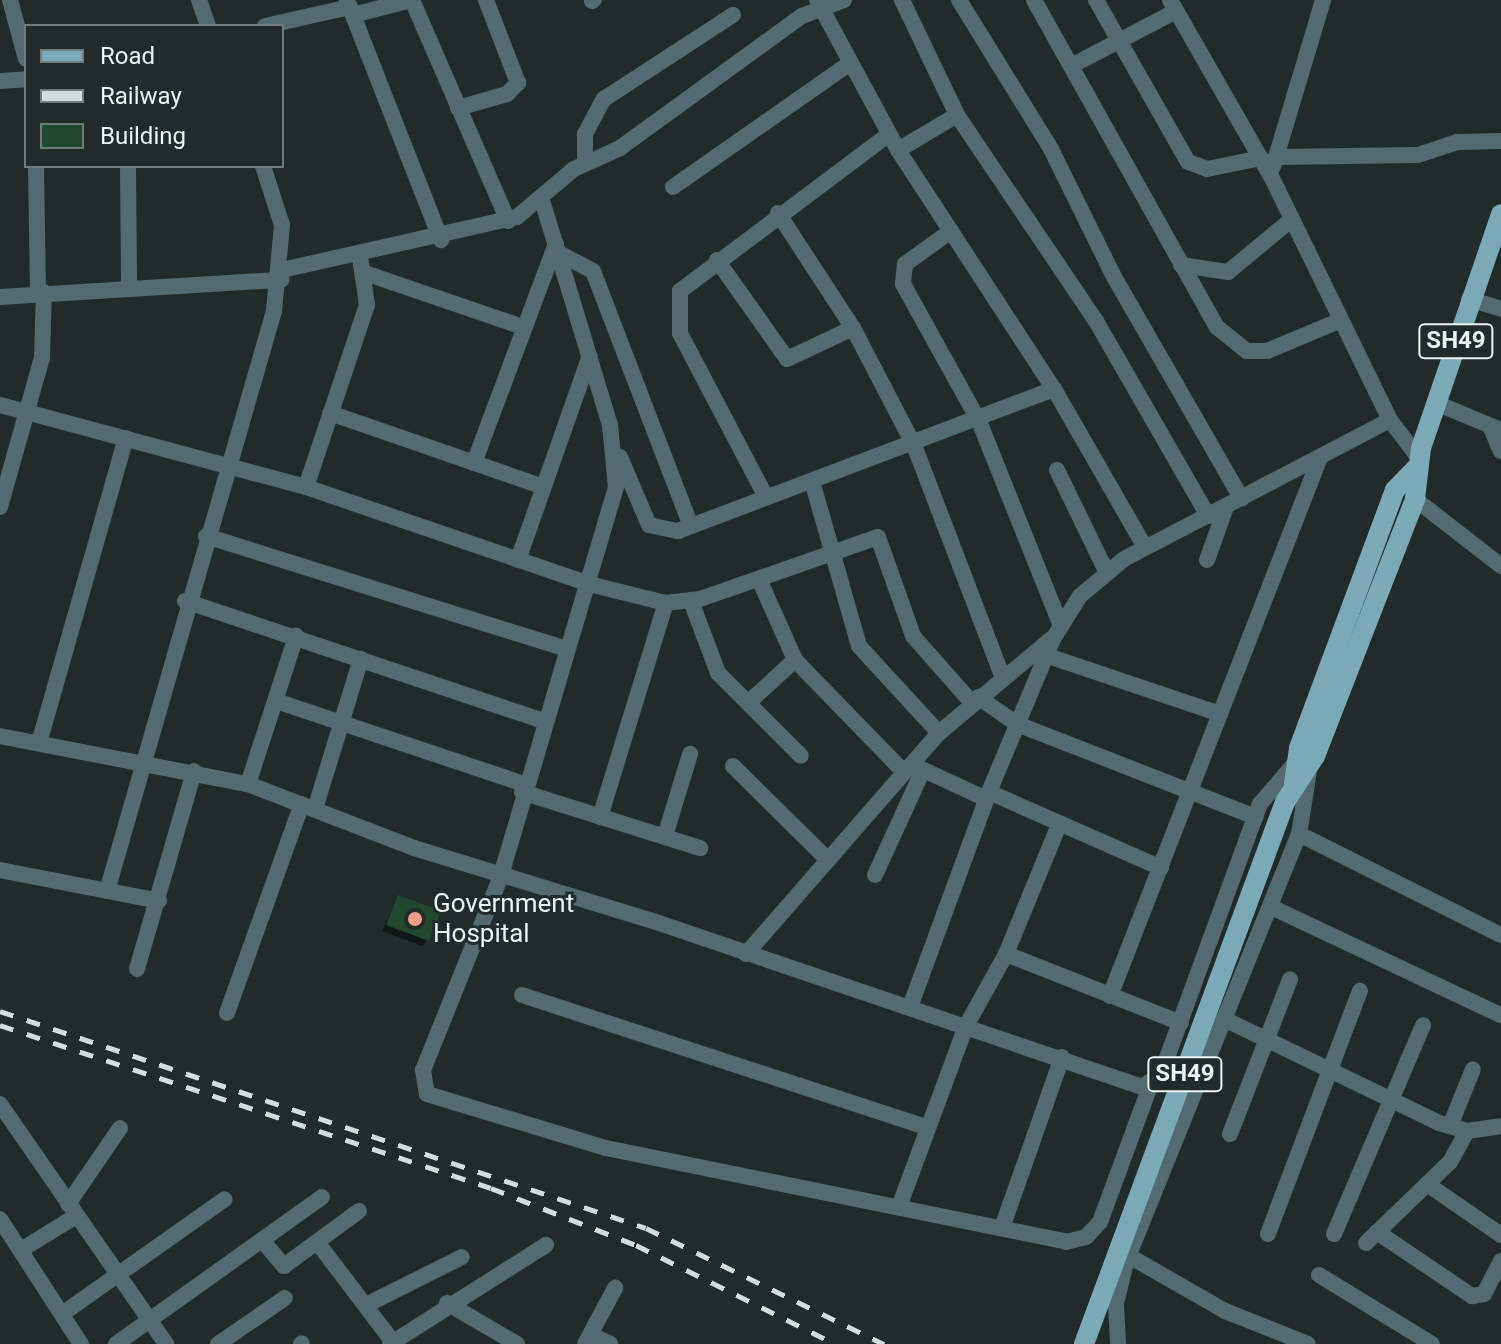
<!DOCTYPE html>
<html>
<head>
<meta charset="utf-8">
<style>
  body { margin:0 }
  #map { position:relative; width:1501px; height:1344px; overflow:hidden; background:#212c2a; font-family:Roboto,sans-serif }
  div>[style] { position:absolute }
  .shadow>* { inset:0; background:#0007 }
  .building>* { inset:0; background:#22492f }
  .minor>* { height:16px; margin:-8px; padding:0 8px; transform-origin:8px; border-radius:8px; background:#536a70 }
  .primary>* { height:20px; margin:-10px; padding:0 10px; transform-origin:10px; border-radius:10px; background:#7baab6 }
  .rail>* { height:5px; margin-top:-2.5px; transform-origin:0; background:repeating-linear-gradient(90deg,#d5dddc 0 14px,transparent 0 28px) }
  .dots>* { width:22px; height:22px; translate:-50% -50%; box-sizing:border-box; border:4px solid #212c2a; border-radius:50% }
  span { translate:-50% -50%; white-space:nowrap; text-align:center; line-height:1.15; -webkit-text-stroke:6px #212c2a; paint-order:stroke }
  .shield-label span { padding:2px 6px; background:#212c2a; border:2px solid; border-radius:6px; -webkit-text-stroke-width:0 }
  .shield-label { font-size:24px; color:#ecf3f2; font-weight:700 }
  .poi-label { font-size:26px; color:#ecf3f2 }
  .left { translate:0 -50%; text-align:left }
  .legend { position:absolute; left:24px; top:24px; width:260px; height:144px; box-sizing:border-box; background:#212c2a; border:2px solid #727c7a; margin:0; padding:10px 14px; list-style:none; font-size:24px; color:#ecf3f2 }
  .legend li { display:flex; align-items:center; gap:16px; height:40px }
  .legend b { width:40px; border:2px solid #727c7a }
</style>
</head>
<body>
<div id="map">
  <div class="shadow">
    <i style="clip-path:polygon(398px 897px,428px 940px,422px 946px,382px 931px)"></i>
  </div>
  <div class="building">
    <i style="clip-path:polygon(398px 895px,441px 911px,429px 941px,386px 925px)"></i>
  </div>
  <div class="minor">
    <i style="left:10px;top:0;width:61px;rotate:74.8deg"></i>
    <i style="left:199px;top:0;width:28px;rotate:71deg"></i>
    <i style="left:347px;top:0;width:258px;rotate:68.6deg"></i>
    <i style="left:412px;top:0;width:241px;rotate:66.5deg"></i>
    <i style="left:817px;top:0;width:170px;rotate:61.6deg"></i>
    <i style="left:898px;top:150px;width:285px;rotate:56.9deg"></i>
    <i style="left:1054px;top:389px;width:182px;rotate:60.1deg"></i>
    <i style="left:902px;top:0;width:127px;rotate:64.4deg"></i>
    <i style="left:957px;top:115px;width:249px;rotate:56deg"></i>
    <i style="left:1096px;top:321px;width:225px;rotate:60.1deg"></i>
    <i style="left:959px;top:0;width:175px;rotate:58.3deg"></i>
    <i style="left:1051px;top:149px;width:140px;rotate:63.8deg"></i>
    <i style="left:1113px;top:275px;width:258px;rotate:60.1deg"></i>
    <i style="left:1034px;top:0;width:375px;rotate:60.8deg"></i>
    <i style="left:1217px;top:327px;width:38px;rotate:39deg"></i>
    <i style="left:1247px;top:351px;width:20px"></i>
    <i style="left:1267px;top:351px;width:80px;rotate:-22.7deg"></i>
    <i style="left:1096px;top:0;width:186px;rotate:60.4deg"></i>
    <i style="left:1188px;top:162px;width:20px;rotate:20deg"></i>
    <i style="left:1207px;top:169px;width:55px;rotate:-11.5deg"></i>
    <i style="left:1170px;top:0;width:203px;rotate:60.2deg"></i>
    <i style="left:1271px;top:176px;width:271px;rotate:64deg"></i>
    <i style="left:1390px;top:420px;width:46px;rotate:52.9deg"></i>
    <i style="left:592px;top:1px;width:2px;rotate:-27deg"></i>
    <i style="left:353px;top:15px;width:60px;rotate:-14.5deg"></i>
    <i style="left:265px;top:26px;width:87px;rotate:-12.6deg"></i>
    <i style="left:1071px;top:66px;width:119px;rotate:-27.6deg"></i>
    <i style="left:0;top:81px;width:26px;rotate:-4deg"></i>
    <i style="left:458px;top:108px;width:51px;rotate:-15.9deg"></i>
    <i style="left:507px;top:94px;width:16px;rotate:-45deg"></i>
    <i style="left:518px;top:83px;width:89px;rotate:-111.1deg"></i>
    <i style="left:898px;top:150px;width:69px;rotate:-30.7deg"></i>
    <i style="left:1276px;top:157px;width:142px;rotate:-0.8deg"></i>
    <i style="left:1418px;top:155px;width:41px;rotate:-18.4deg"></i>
    <i style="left:1457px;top:142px;width:44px;rotate:-1.3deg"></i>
    <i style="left:585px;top:164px;width:30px;rotate:-90deg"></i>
    <i style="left:585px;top:134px;width:40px;rotate:-62deg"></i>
    <i style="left:604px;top:99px;width:154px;rotate:-33.1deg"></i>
    <i style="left:36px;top:166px;width:126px;rotate:89.1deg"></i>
    <i style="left:128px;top:166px;width:121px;rotate:89.5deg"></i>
    <i style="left:1273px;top:167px;width:174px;rotate:-73.3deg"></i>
    <i style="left:673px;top:187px;width:216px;rotate:-35deg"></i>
    <i style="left:542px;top:200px;width:235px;rotate:73.2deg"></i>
    <i style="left:610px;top:425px;width:62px;rotate:84.5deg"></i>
    <i style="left:616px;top:487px;width:406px;rotate:106.5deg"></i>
    <i style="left:501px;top:876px;width:209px;rotate:111.9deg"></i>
    <i style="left:423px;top:1070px;width:24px;rotate:81deg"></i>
    <i style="left:427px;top:1094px;width:187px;rotate:16.8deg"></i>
    <i style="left:606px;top:1148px;width:470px;rotate:11.5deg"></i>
    <i style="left:1066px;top:1242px;width:21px;rotate:-14deg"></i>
    <i style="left:1086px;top:1237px;width:21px;rotate:-47deg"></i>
    <i style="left:1100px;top:1222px;width:145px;rotate:-69.8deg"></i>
    <i style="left:778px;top:213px;width:137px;rotate:56.9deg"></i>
    <i style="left:853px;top:328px;width:132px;rotate:62.5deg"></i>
    <i style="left:914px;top:445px;width:246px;rotate:69.1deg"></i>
    <i style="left:951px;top:231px;width:57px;rotate:144.3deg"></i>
    <i style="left:905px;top:264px;width:20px;rotate:96deg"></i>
    <i style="left:903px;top:284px;width:157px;rotate:61deg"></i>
    <i style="left:979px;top:421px;width:219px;rotate:68.2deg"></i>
    <i style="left:559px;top:253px;width:38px;rotate:28deg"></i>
    <i style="left:593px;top:271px;width:273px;rotate:69deg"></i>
    <i style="left:717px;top:260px;width:121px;rotate:54.7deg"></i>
    <i style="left:787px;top:359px;width:73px;rotate:-25.2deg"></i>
    <i style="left:1181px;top:265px;width:48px;rotate:8.5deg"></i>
    <i style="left:1228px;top:272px;width:83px;rotate:-39.6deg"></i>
    <i style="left:282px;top:270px;width:241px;rotate:-12.7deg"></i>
    <i style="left:517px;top:217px;width:75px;rotate:-40.1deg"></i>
    <i style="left:574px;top:169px;width:51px;rotate:-24.5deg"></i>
    <i style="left:620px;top:148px;width:225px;rotate:-36deg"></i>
    <i style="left:802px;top:16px;width:45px;rotate:-20.9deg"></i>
    <i style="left:365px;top:273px;width:164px;rotate:18.9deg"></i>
    <i style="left:0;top:297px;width:282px;rotate:-3.5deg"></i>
    <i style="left:1469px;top:299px;width:34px;rotate:17deg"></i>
    <i style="left:1436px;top:403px;width:70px;rotate:22.6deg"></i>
    <i style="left:0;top:405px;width:317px;rotate:15deg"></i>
    <i style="left:306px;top:487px;width:299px;rotate:18.9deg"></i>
    <i style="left:589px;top:584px;width:79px;rotate:13.9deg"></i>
    <i style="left:666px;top:603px;width:34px;rotate:-7deg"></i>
    <i style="left:700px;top:599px;width:188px;rotate:-19.2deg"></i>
    <i style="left:878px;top:537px;width:105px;rotate:70.5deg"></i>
    <i style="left:913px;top:636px;width:89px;rotate:48.6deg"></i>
    <i style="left:330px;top:413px;width:223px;rotate:19.1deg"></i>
    <i style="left:1491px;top:428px;width:25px;rotate:67deg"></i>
    <i style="left:620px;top:457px;width:74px;rotate:66.9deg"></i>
    <i style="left:649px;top:525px;width:30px;rotate:12deg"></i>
    <i style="left:678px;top:531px;width:402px;rotate:-20.7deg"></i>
    <i style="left:474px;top:463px;width:234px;rotate:-69.5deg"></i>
    <i style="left:1057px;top:470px;width:112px;rotate:64.1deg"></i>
    <i style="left:812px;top:481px;width:172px;rotate:74.1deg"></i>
    <i style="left:859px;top:646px;width:118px;rotate:47.4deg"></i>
    <i style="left:306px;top:487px;width:192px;rotate:-71.5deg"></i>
    <i style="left:367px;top:305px;width:49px;rotate:-98.3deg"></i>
    <i style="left:766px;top:497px;width:185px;rotate:-117.7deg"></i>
    <i style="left:680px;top:333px;width:42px;rotate:-90deg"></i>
    <i style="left:680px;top:291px;width:261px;rotate:-36.9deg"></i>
    <i style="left:1415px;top:499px;width:109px;rotate:37.9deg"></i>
    <i style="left:0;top:507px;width:155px;rotate:-74.3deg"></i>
    <i style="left:42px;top:358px;width:66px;rotate:-88.3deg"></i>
    <i style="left:206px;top:536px;width:377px;rotate:17.4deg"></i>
    <i style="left:518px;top:560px;width:216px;rotate:-70.6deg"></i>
    <i style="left:1207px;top:560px;width:56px;rotate:-70.3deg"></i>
    <i style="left:759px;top:579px;width:89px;rotate:66deg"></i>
    <i style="left:795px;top:660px;width:156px;rotate:45.8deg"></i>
    <i style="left:185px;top:601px;width:378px;rotate:18.5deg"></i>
    <i style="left:691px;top:601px;width:77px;rotate:69.4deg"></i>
    <i style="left:718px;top:673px;width:117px;rotate:45deg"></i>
    <i style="left:1045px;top:655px;width:185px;rotate:18.6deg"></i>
    <i style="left:978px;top:697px;width:47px;rotate:34.7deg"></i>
    <i style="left:1017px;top:724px;width:256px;rotate:21.3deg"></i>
    <i style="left:279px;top:702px;width:258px;rotate:18.5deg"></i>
    <i style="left:748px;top:703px;width:64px;rotate:-42.5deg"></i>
    <i style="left:0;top:736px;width:253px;rotate:11deg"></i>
    <i style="left:248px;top:784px;width:178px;rotate:21.1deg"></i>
    <i style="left:414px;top:848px;width:256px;rotate:17deg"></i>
    <i style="left:659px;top:923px;width:510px;rotate:18.75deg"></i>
    <i style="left:1142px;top:1087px;width:23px;rotate:-34deg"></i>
    <i style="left:1161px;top:1074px;width:288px;rotate:-69.9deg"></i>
    <i style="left:1260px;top:804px;width:54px;rotate:-49.5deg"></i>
    <i style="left:39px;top:743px;width:317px;rotate:-74.1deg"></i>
    <i style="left:733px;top:766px;width:134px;rotate:44.7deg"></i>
    <i style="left:915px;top:766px;width:78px;rotate:24.9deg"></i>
    <i style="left:248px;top:784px;width:156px;rotate:-72deg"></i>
    <i style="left:522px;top:792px;width:187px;rotate:17.5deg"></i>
    <i style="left:989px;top:792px;width:188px;rotate:23.8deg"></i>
    <i style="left:315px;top:809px;width:157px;rotate:-73deg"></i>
    <i style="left:600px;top:817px;width:224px;rotate:-72.9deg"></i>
    <i style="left:1299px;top:834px;width:226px;rotate:26.6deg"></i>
    <i style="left:665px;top:836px;width:86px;rotate:-73deg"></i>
    <i style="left:0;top:870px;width:162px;rotate:11deg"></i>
    <i style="left:875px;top:875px;width:115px;rotate:-65.4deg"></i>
    <i style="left:107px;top:891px;width:604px;rotate:-73.94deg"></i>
    <i style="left:274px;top:311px;width:86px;rotate:-84.7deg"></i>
    <i style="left:282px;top:225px;width:62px;rotate:-107.9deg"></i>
    <i style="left:1271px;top:907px;width:254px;rotate:25.2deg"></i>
    <i style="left:746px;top:954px;width:293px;rotate:-48.9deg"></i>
    <i style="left:939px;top:733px;width:145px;rotate:-40deg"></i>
    <i style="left:1006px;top:954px;width:188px;rotate:21.5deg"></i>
    <i style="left:137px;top:969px;width:206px;rotate:-73.9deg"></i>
    <i style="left:522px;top:995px;width:427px;rotate:18.1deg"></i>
    <i style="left:1110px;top:996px;width:575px;rotate:-68.7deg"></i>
    <i style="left:910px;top:1007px;width:229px;rotate:-69.8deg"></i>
    <i style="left:989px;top:792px;width:166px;rotate:-67.3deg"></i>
    <i style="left:1053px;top:639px;width:51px;rotate:-57.9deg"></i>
    <i style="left:1080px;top:596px;width:57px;rotate:-40.1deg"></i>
    <i style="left:1124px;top:559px;width:300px;rotate:-27.6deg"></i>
    <i style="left:227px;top:1013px;width:222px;rotate:-70.3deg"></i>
    <i style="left:1224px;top:1019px;width:239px;rotate:25.8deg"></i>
    <i style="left:1439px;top:1123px;width:29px;rotate:16deg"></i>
    <i style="left:1467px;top:1131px;width:34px;rotate:-8deg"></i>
    <i style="left:0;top:1104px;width:292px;rotate:55.3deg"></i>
    <i style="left:1450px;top:1126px;width:61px;rotate:-68deg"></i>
    <i style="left:1230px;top:1134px;width:166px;rotate:-68.8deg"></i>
    <i style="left:1427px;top:1184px;width:90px;rotate:34.6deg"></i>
    <i style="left:68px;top:1204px;width:92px;rotate:-55.6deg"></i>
    <i style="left:899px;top:1207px;width:193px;rotate:-69.7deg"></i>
    <i style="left:966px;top:1026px;width:82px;rotate:-60.9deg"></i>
    <i style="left:1006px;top:954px;width:139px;rotate:-67.7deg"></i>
    <i style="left:0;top:1219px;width:149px;rotate:57.1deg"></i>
    <i style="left:1003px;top:1225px;width:178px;rotate:-70.6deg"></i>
    <i style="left:1377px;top:1232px;width:115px;rotate:34deg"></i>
    <i style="left:1472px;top:1296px;width:12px;rotate:-9deg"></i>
    <i style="left:1484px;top:1294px;width:37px;rotate:-63deg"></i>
    <i style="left:1268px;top:1234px;width:260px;rotate:-69.3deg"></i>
    <i style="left:1334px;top:1234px;width:227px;rotate:-66.9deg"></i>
    <i style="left:262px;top:1240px;width:34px;rotate:50deg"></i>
    <i style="left:284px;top:1266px;width:93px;rotate:-36.3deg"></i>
    <i style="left:317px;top:1242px;width:126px;rotate:52.8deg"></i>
    <i style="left:1366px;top:1243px;width:117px;rotate:-44deg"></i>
    <i style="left:1450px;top:1162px;width:35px;rotate:-61deg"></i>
    <i style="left:21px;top:1250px;width:65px;rotate:-31.7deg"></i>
    <i style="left:1129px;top:1256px;width:111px;rotate:29.8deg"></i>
    <i style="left:1225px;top:1311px;width:89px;rotate:21.7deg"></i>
    <i style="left:1319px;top:1275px;width:132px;rotate:31.4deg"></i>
    <i style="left:447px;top:1303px;width:81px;rotate:30.4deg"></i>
    <i style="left:366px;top:1305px;width:107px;rotate:-26.6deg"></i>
    <i style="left:62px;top:1314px;width:199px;rotate:-35.2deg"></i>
    <i style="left:591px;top:1335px;width:21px;rotate:25deg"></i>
    <i style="left:116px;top:1344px;width:253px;rotate:-35.5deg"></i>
    <i style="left:218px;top:1344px;width:81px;rotate:-34.5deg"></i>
    <i style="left:301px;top:1344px;width:1px;rotate:-45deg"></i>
    <i style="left:390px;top:1344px;width:185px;rotate:-32.4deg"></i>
    <i style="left:585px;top:1344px;width:64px;rotate:-61.8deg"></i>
    <i style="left:1118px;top:1344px;width:40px;rotate:-92.9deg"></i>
    <i style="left:1116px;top:1304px;width:43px;rotate:-76.6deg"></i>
    <i style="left:1126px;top:1262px;width:462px;rotate:-68deg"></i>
    <i style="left:1299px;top:834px;width:64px;rotate:-81deg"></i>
  </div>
  <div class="primary">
    <i style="left:1294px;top:784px;width:36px;rotate:-82deg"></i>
    <i style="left:1299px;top:748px;width:275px;rotate:-69.6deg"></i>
    <i style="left:1395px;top:490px;width:29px;rotate:-46deg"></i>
    <i style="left:1084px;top:1344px;width:578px;rotate:-69.65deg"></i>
    <i style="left:1285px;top:802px;width:55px;rotate:-56.9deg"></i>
    <i style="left:1315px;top:756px;width:276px;rotate:-68.7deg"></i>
    <i style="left:1415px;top:499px;width:51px;rotate:-83.3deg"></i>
    <i style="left:1421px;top:448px;width:247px;rotate:-71.1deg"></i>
  </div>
  <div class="rail">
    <i style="left:0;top:1011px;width:681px;rotate:18.57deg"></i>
    <i style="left:646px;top:1228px;width:265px;rotate:26deg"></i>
    <i style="left:0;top:1025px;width:517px;rotate:18.36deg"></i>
    <i style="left:491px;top:1188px;width:156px;rotate:21.5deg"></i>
    <i style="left:636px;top:1245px;width:222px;rotate:26.4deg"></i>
  </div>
  <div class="dots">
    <i style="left:415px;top:919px;background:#f49d8d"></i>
  </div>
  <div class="shield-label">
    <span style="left:1456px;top:341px">SH49</span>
    <span style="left:1185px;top:1074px">SH49</span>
  </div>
  <div class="poi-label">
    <span class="left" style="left:433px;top:919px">Government<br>Hospital</span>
  </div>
  <ul class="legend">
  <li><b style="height:10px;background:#7baab6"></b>Road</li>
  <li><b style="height:10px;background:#d5dddc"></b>Railway</li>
  <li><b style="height:22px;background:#22492f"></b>Building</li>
  </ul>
</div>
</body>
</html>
